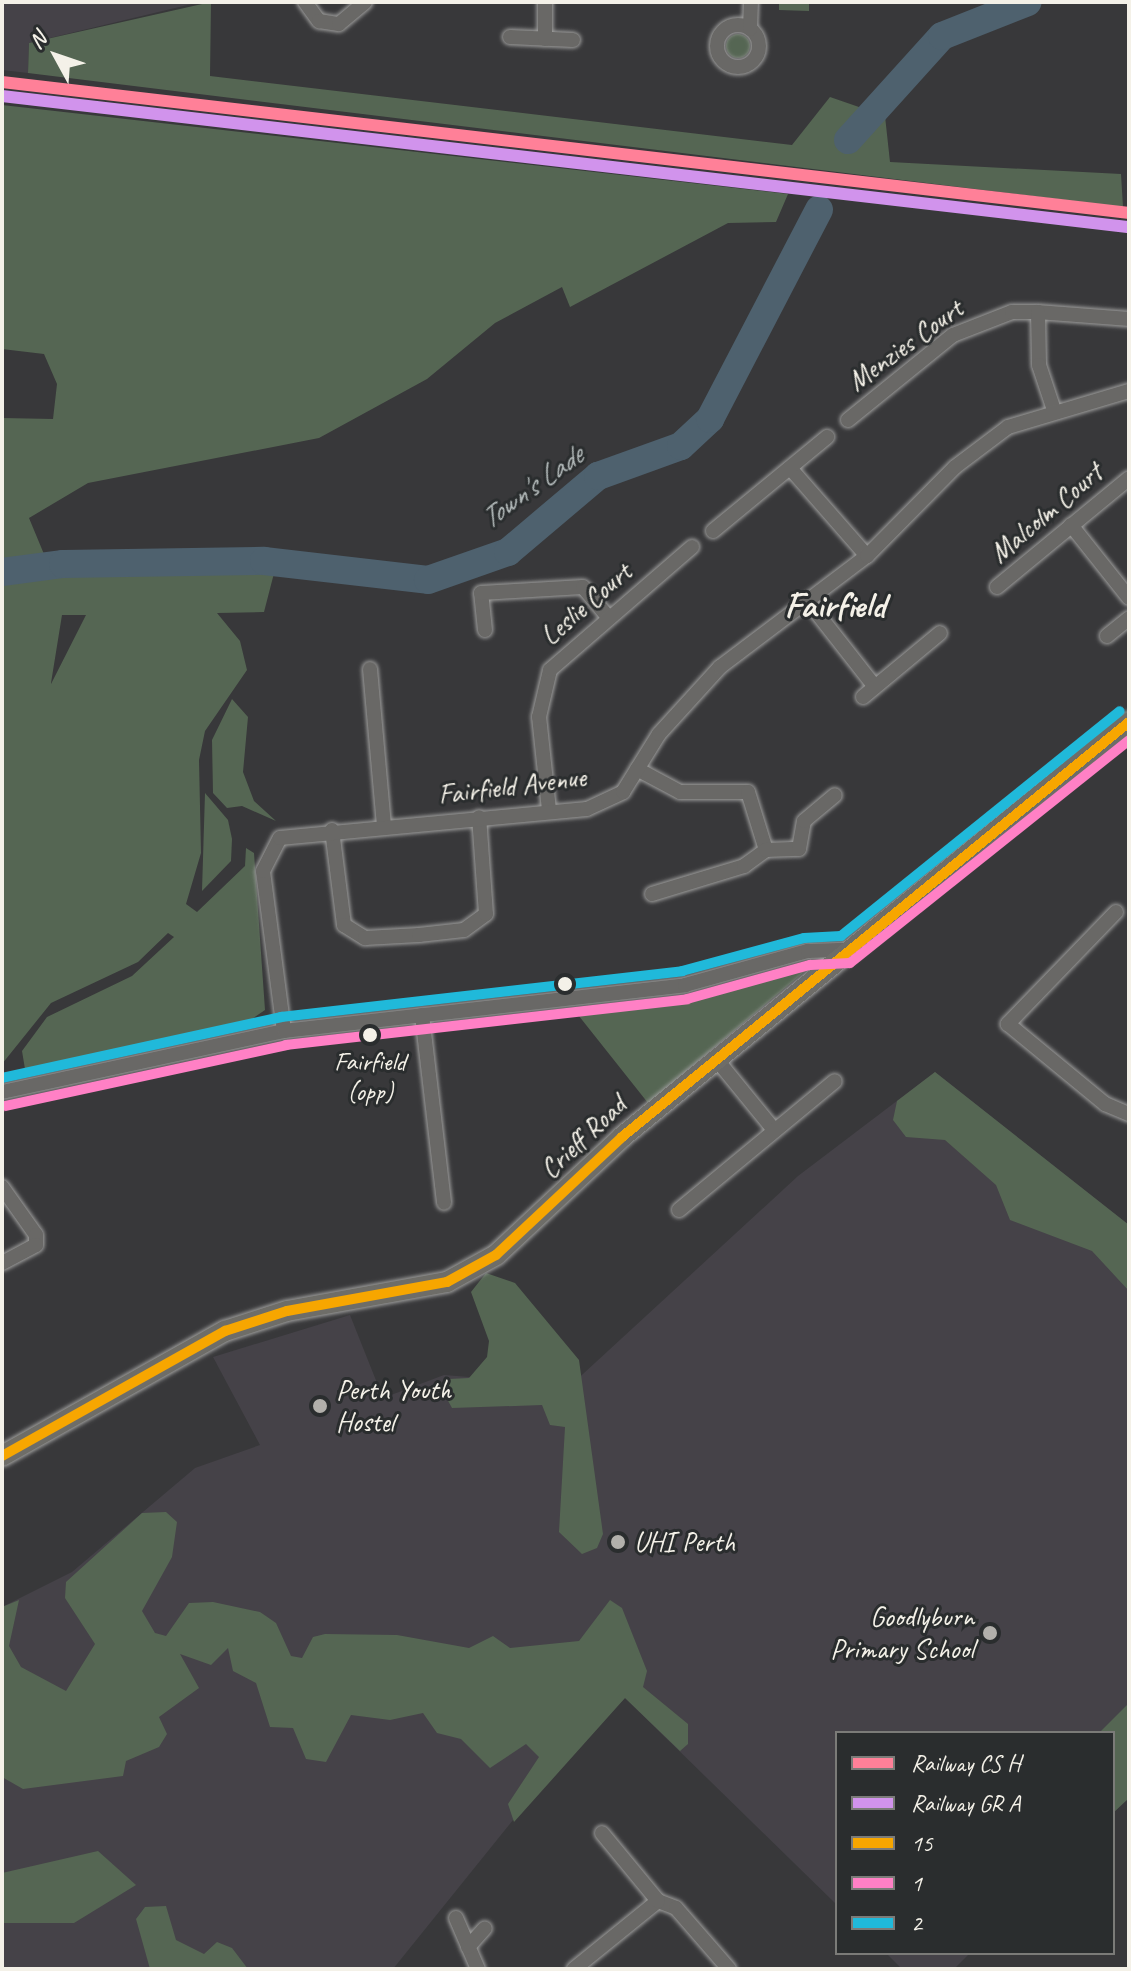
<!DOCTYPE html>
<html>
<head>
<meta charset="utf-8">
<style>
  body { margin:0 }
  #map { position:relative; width:1131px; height:1971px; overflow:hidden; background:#38383a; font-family:Caveat,sans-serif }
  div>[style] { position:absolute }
  .built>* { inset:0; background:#454248 }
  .green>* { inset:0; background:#556653 }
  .round { border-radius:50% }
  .river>* { height:28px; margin:-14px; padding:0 14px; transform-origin:14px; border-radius:14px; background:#4e616e }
  .roads { filter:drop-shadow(0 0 2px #9d9d9c) drop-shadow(0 0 2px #9d9d9c) }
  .minor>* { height:14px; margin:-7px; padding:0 7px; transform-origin:7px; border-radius:7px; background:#696866 }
  .minor>.ring { margin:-7px; padding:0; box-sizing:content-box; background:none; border:14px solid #696866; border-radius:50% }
  .primary>* { height:20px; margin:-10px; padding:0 10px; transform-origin:10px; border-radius:10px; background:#6e6d68 }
  .bus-1>* { height:10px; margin:-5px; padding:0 5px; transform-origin:5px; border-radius:5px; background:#f7a600 }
  .bus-2>* { height:10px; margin:-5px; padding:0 5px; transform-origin:5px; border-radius:5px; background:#ff80c5 }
  .bus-3>* { height:10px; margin:-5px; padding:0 5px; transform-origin:5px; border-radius:5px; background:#20b9da }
  .rail-1>* { height:12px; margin:-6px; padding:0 6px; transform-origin:6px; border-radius:6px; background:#ff8098 }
  .rail-2>* { height:12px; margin:-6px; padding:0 6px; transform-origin:6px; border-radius:6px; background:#d193ec }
  .dots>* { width:22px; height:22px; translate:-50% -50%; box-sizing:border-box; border:4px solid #2a2d2e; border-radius:50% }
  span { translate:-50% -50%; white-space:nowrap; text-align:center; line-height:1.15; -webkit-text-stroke:6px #2a2d2e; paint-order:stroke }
  .bus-label { font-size:26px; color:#f4f1e8 }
  .street-label { font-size:28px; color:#f4f1e8 }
  .poi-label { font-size:28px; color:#f4f1e8 }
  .left { translate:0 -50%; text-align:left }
  .right { translate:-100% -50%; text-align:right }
  .water-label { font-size:30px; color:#b2b9b9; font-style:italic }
  .district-label { font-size:36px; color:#f4f1e8; font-weight:700 }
  .frame { position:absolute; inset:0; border:4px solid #f4f1e8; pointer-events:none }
  .legend { position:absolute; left:835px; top:1731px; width:280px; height:224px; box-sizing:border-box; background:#2a2d2e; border:2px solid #7b7b78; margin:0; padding:10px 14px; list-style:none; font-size:24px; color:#f4f1e8 }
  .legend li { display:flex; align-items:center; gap:16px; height:40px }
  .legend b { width:40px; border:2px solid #7b7b78 }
  .north { position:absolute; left:16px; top:16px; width:80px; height:80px; -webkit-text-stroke:6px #2a2d2e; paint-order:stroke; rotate:310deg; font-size:22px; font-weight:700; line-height:32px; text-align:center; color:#f4f1e8 }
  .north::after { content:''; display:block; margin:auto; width:28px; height:36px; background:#f4f1e8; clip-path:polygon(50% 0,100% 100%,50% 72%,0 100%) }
</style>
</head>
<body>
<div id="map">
  <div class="built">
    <i style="clip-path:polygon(2px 2px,200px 2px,29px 43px,28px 73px,2px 70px)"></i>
    <i style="clip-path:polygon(935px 1072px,1129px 1225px,1129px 1798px,1113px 1813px,1113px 1733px,837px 1733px,837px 1905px,625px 1698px,542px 1784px,393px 1969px,2px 1969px,2px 1607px,72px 1572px,195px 1468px,260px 1445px,213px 1357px,350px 1315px,383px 1398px,444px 1375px,571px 1385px,798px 1176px)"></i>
    <i style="clip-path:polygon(886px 1953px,970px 1953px,954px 1969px,902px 1969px)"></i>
  </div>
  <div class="green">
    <i style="clip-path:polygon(211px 2px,210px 76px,792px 145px,830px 97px,885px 116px,890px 162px,1121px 174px,1123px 207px,28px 73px,29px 43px)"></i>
    <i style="clip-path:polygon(779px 2px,809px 2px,809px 11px,779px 10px)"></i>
    <i class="round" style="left:726px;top:34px;width:24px;height:24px"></i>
    <i style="clip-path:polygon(evenodd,2px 105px,788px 194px,776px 222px,728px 223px,570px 307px,562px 287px,495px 323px,427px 379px,319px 438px,88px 483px,29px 518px,51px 571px,280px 550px,264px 612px,217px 613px,240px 641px,247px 670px,205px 731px,199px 760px,201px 853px,186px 904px,197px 912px,245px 866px,246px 848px,254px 853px,265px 1010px,246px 1023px,33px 1069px,25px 1069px,22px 1051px,47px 1017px,132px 976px,174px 937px,168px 933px,138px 962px,51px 1003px,2px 1064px,2px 418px,53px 419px,57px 384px,44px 354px,2px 349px,2px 105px,62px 615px,86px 615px,51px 684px,51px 683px,62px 615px)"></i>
    <i style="clip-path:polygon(232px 699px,248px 717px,243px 772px,254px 801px,276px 821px,242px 806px,227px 808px,213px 793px,212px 740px)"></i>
    <i style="clip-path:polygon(205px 793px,228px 820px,232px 839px,231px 861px,202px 891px)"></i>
    <i style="clip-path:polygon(816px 962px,648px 1103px,575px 1011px,720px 992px)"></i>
    <i style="clip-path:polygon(935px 1072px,1129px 1225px,1129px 1291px,1092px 1251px,1010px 1220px,996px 1185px,945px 1140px,906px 1137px,893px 1120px,897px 1101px)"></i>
    <i style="clip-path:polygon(486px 1273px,515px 1283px,579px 1360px,603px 1534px,597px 1548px,582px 1554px,559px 1532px,565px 1427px,550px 1425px,542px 1405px,452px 1408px,441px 1388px,449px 1379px,469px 1378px,487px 1357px,489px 1341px,471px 1292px)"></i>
    <i style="clip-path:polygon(166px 1512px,177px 1522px,172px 1557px,142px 1611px,155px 1633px,166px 1636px,189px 1603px,213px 1602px,260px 1612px,276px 1623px,291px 1656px,302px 1658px,313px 1637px,325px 1634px,397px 1635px,469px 1648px,493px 1636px,510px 1648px,579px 1641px,610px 1600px,622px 1608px,647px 1671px,643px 1687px,688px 1724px,688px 1744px,680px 1751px,625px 1698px,514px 1822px,508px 1804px,539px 1757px,526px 1744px,490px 1768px,461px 1739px,437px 1733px,423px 1713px,390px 1720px,351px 1715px,326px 1762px,306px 1759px,293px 1728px,270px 1727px,256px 1683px,233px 1671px,228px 1648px,211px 1665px,180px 1654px,199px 1688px,159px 1717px,167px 1734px,159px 1747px,126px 1761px,123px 1776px,23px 1789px,2px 1777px,2px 1607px,19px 1600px,9px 1646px,21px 1667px,66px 1691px,95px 1644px,65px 1598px,66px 1582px,142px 1513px)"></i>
    <i style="clip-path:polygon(1129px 1703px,1129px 1798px,1113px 1813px,1113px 1733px,1099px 1733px)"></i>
    <i style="clip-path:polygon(98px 1851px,136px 1885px,74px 1923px,2px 1923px,2px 1873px)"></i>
    <i style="clip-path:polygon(166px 1906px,176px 1940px,204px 1954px,217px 1942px,232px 1948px,248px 1969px,150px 1969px,136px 1919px,145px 1907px)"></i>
  </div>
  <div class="river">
    <i style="left:848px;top:140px;width:140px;rotate:-47.9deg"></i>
    <i style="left:942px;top:36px;width:92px;rotate:-21.6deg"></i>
    <i style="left:2px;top:572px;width:62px;rotate:-7.5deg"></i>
    <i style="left:63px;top:564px;width:201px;rotate:-0.9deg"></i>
    <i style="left:264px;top:561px;width:165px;rotate:6.6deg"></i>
    <i style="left:428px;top:580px;width:85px;rotate:-19.3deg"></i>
    <i style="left:508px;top:552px;width:118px;rotate:-40.2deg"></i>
    <i style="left:598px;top:476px;width:88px;rotate:-19.9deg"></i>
    <i style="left:681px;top:446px;width:40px;rotate:-43deg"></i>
    <i style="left:710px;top:419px;width:236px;rotate:-62.5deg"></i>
  </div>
  <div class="roads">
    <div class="minor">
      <i style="left:305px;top:2px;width:24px;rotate:54deg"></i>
      <i style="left:319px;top:21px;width:20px;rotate:9deg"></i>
      <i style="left:339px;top:24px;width:34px;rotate:-40deg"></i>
      <i class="ring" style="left:717px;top:25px;width:28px;height:28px"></i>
      <i style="left:750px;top:29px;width:27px;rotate:-88deg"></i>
      <i style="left:510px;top:37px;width:63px;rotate:2.7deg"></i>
      <i style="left:545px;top:39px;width:37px;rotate:-90deg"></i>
      <i style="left:1038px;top:312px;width:91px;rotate:4.4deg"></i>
      <i style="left:848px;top:420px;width:135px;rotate:-39deg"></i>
      <i style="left:953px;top:335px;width:63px;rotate:-21.3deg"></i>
      <i style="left:1012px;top:312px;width:26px"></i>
      <i style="left:1038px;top:312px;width:53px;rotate:88.9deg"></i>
      <i style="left:1039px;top:365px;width:47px;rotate:71.6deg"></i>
      <i style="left:790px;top:468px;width:117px;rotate:48.8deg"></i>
      <i style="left:1071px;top:525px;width:93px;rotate:51.5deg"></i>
      <i style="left:713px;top:531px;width:148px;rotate:-39.5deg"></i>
      <i style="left:997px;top:587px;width:171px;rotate:-39.5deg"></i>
      <i style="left:810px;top:604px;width:105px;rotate:51.9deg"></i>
      <i style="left:485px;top:630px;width:37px;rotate:-96deg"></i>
      <i style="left:481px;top:593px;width:102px;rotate:-3.4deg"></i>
      <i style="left:583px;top:587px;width:39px;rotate:50deg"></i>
      <i style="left:1107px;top:636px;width:28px;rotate:-39deg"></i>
      <i style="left:370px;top:669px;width:157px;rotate:84.9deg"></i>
      <i style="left:863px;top:697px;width:100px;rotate:-39.7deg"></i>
      <i style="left:637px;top:769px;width:49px;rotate:28.1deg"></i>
      <i style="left:680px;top:792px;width:68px"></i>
      <i style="left:748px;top:792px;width:61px;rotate:72.8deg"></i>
      <i style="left:549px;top:810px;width:94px;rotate:-96.1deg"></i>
      <i style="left:539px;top:717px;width:48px;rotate:-76.8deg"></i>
      <i style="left:550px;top:670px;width:188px;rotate:-40.9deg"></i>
      <i style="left:332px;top:830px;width:96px;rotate:82.8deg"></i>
      <i style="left:344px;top:925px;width:25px;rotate:32deg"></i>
      <i style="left:365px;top:938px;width:54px;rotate:-3.2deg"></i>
      <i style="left:419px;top:935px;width:45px;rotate:-6.3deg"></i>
      <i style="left:464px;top:930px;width:27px;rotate:-36deg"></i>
      <i style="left:486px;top:914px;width:97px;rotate:-94.1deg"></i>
      <i style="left:652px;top:894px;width:96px;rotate:-16.9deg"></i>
      <i style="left:744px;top:866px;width:27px;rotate:-36deg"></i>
      <i style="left:766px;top:850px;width:33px;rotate:-2deg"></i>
      <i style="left:799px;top:849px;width:28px;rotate:-80deg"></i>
      <i style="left:804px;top:821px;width:40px;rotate:-40deg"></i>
      <i style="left:1116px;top:912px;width:156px;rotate:134deg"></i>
      <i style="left:1008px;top:1024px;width:126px;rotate:39.5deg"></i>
      <i style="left:1105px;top:1104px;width:26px;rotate:23deg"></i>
      <i style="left:422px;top:1015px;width:189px;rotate:83.3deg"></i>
      <i style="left:284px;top:1031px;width:161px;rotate:-97.5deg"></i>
      <i style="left:263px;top:871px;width:37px;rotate:-63deg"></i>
      <i style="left:280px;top:838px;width:308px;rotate:-5.4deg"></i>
      <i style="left:587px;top:809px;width:40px;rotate:-25deg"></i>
      <i style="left:623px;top:792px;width:68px;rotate:-58.2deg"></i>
      <i style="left:659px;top:734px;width:91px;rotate:-47.7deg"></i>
      <i style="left:720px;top:667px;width:184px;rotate:-37.1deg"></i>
      <i style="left:867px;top:556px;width:125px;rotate:-45.3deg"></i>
      <i style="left:955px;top:467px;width:66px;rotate:-37deg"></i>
      <i style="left:1008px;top:427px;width:126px;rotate:-16.6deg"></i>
      <i style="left:717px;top:1060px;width:90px;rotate:50.8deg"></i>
      <i style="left:2px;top:1092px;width:289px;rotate:-12.2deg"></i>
      <i style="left:284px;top:1031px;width:404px;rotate:-6.5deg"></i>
      <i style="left:685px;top:985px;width:128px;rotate:-15.5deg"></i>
      <i style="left:808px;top:951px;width:38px;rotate:-2deg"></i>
      <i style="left:2px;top:1187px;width:59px;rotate:54.7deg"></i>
      <i style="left:36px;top:1235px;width:10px;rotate:90deg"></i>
      <i style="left:36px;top:1245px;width:38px;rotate:152deg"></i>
      <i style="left:679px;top:1210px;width:202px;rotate:-39.6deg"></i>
      <i style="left:658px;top:1901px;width:19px;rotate:21deg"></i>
      <i style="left:676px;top:1908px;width:81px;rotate:49deg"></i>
      <i style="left:456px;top:1918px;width:56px;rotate:66.7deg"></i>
      <i style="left:468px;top:1947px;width:25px;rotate:-48deg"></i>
      <i style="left:574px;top:1969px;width:108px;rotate:-39deg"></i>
      <i style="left:658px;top:1901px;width:88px;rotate:-129.5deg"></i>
    </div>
    <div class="primary">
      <i style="left:2px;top:1456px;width:256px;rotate:-29.3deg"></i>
      <i style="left:225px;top:1331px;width:65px;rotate:-17.9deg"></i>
      <i style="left:287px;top:1311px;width:163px;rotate:-10.3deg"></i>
      <i style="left:447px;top:1282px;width:56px;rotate:-28.9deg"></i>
      <i style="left:496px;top:1255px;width:173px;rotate:-43.1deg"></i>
      <i style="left:622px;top:1137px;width:655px;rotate:-39.3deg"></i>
    </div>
  </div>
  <div class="bus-1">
    <i style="left:2px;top:1456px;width:256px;rotate:-29.3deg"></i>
    <i style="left:225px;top:1331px;width:65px;rotate:-17.9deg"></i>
    <i style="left:287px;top:1311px;width:163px;rotate:-10.3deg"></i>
    <i style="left:447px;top:1282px;width:56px;rotate:-28.9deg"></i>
    <i style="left:496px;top:1255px;width:173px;rotate:-43.1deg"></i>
    <i style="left:622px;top:1137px;width:655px;rotate:-39.3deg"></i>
  </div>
  <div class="bus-2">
    <i style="left:5px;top:1106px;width:288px;rotate:-12.2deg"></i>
    <i style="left:286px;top:1045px;width:404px;rotate:-6.5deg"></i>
    <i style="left:687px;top:999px;width:128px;rotate:-15.5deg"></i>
    <i style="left:810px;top:965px;width:40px;rotate:-2.9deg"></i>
    <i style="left:850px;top:963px;width:357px;rotate:-38.6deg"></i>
  </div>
  <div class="bus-3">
    <i style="left:2px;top:1078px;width:286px;rotate:-12.3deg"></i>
    <i style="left:281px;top:1017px;width:404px;rotate:-6.5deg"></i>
    <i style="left:682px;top:971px;width:126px;rotate:-15.1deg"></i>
    <i style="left:804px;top:938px;width:37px;rotate:-3deg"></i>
    <i style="left:841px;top:936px;width:358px;rotate:-38.9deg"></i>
  </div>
  <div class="rail-1">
    <i style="left:2px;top:82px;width:1135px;rotate:6.63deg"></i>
  </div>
  <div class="rail-2">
    <i style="left:2px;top:96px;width:1133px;rotate:6.64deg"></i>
  </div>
  <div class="dots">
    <i style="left:565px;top:984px;background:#f4f1e8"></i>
    <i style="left:370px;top:1035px;background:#f4f1e8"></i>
    <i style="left:320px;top:1406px;background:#b2b0ab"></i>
    <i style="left:618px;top:1542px;background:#b2b0ab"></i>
    <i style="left:990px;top:1633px;background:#b2b0ab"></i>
  </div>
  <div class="bus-label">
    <span style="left:370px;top:1077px">Fairfield<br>(opp)</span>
  </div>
  <div class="street-label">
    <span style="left:905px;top:345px;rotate:-36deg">Menzies Court</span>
    <span style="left:1046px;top:513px;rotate:-40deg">Malcolm Court</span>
    <span style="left:586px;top:604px;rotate:-41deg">Leslie Court</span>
    <span style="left:512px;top:786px;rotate:-7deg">Fairfield Avenue</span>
    <span style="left:583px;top:1137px;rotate:-43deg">Crieff Road</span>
  </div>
  <div class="poi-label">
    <span class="left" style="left:336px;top:1406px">Perth Youth<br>Hostel</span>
    <span class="left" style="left:634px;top:1542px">UHI Perth</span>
    <span class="right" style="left:974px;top:1633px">Goodlyburn<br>Primary School</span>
  </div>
  <div class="water-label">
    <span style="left:531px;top:487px;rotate:-36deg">Town's Lade</span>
  </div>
  <div class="district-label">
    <span style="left:835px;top:606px">Fairfield</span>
  </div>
  <div class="frame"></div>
  <ul class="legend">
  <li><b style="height:10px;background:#ff8098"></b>Railway CS H</li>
  <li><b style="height:10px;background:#d193ec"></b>Railway GR A</li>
  <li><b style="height:10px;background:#f7a600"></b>15</li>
  <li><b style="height:10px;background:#ff80c5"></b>1</li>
  <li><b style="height:10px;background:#20b9da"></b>2</li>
  </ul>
  <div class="north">N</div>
</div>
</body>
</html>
